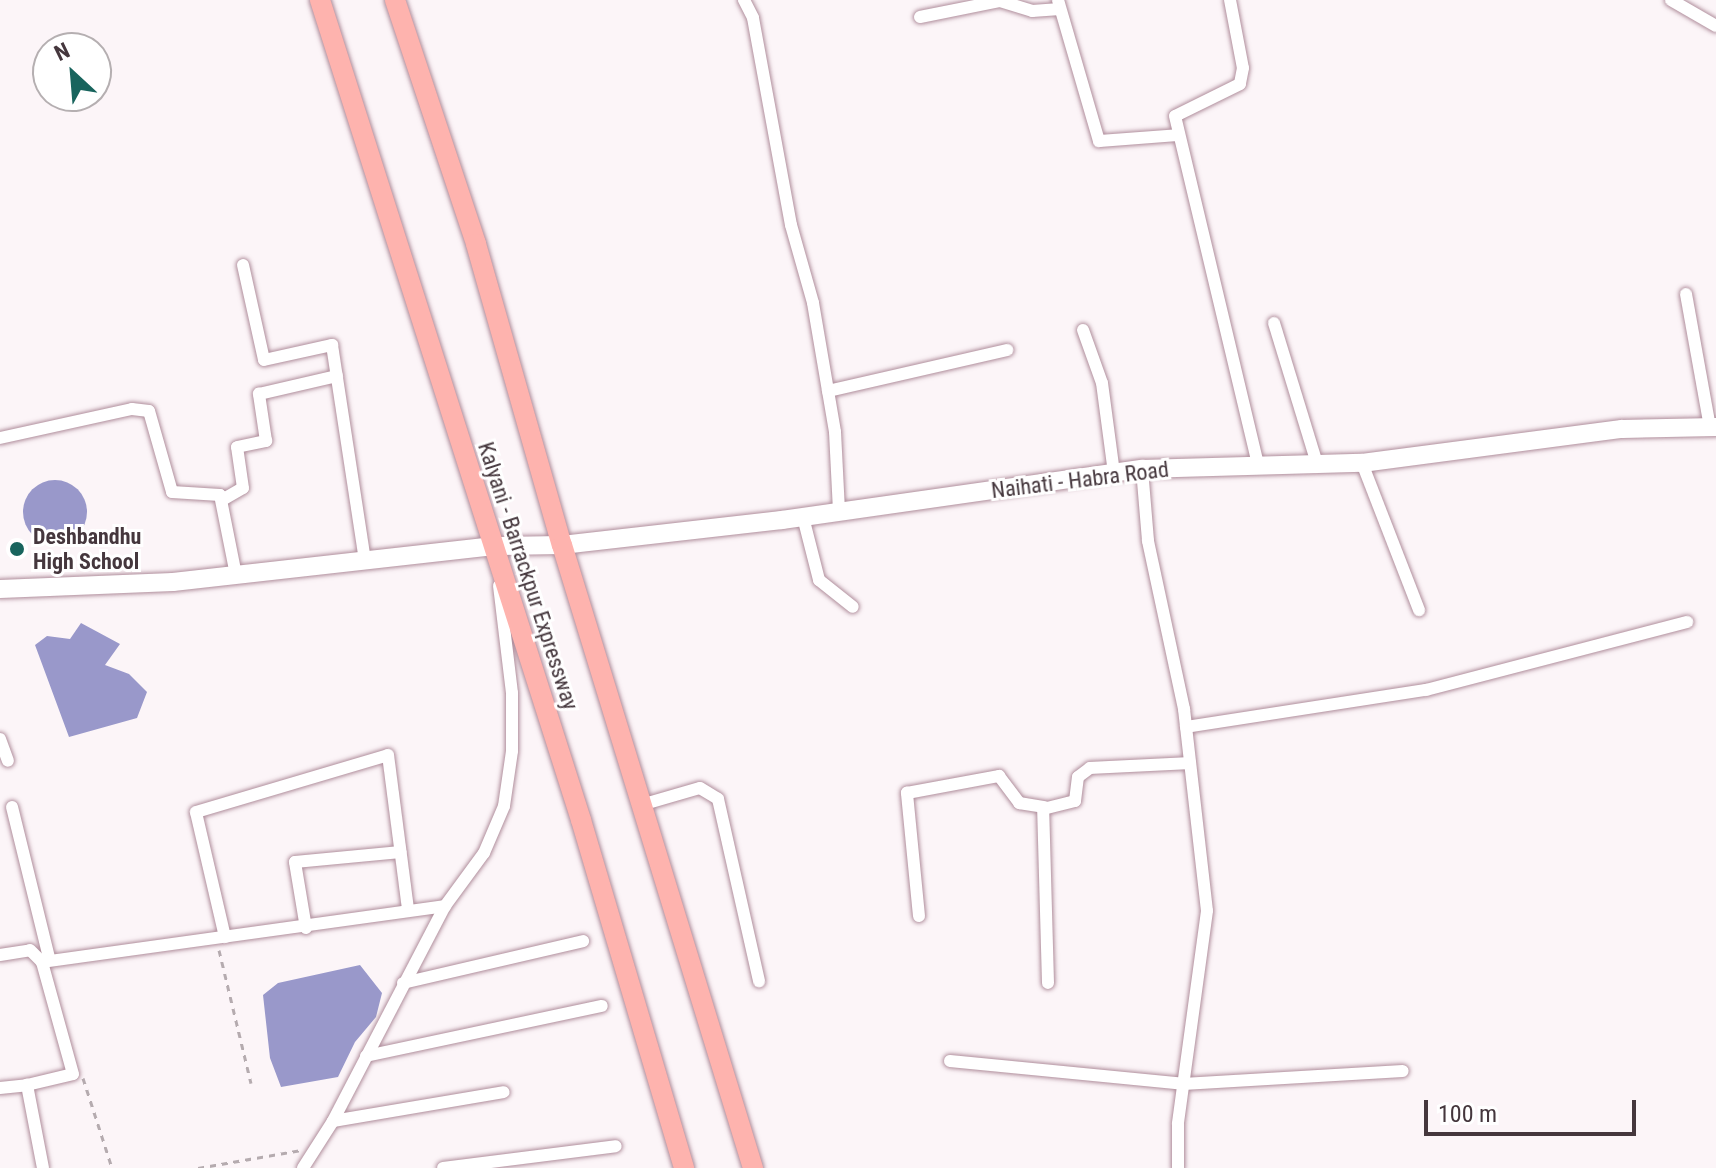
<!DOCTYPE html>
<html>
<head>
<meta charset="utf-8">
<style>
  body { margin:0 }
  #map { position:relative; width:1716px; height:1168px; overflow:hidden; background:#fcf5f8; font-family:"Roboto Condensed",sans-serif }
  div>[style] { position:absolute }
  .water>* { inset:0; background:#9998ca }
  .round { border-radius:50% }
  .path>* { height:3px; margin-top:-1.5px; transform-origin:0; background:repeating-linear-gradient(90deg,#b5abaf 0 6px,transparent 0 12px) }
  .roads { filter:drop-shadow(0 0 2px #b08e9c) drop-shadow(0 0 2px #b08e9c) }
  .minor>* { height:12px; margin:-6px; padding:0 6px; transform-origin:6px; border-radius:6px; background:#fff }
  .secondary>* { height:18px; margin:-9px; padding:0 9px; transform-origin:9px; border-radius:9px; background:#fff }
  .trunk>* { height:20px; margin:-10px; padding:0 10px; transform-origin:10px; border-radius:10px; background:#feb3ae }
  .dots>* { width:22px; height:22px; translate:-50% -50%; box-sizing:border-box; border:4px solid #fff; border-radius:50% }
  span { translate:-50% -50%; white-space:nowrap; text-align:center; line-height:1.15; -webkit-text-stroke:6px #fff; paint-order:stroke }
  .street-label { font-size:22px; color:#45373d }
  .poi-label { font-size:22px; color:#45373d; font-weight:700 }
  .left { translate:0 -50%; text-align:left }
  .north { position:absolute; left:32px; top:32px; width:80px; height:80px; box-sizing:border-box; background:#fff; border:2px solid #b5afb1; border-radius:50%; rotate:334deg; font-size:22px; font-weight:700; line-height:32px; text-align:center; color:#45373d }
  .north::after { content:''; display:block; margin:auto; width:28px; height:36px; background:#18645d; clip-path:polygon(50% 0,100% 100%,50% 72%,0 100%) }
  .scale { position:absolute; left:1424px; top:1100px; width:212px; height:36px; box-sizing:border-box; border:4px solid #45373d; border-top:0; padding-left:10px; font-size:24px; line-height:28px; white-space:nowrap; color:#45373d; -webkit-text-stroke:6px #fff; paint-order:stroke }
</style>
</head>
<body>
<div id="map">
  <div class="water">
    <i class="round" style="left:23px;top:480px;width:64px;height:64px"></i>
    <i style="clip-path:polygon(81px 623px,120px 644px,105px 665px,129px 674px,147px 692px,137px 718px,69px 737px,35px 645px,47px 636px,70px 639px)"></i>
    <i style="clip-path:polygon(360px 965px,382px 993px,376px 1017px,355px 1042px,338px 1077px,281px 1087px,270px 1058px,263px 995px,278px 983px)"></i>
  </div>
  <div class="path">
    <i style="left:219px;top:950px;width:137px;rotate:76.5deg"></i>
    <i style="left:83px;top:1078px;width:95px;rotate:72.1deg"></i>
    <i style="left:198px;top:1168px;width:105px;rotate:-9.9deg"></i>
  </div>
  <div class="roads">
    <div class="minor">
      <i style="left:744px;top:0;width:20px;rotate:63deg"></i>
      <i style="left:753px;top:18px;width:210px;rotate:79.6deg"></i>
      <i style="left:791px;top:225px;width:81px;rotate:74.2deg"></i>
      <i style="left:813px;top:303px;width:131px;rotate:80.3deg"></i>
      <i style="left:835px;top:432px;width:80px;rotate:87.1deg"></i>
      <i style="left:1058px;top:0;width:147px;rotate:73.8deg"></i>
      <i style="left:1099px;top:141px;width:79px;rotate:-4.3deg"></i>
      <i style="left:1230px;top:0;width:69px;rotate:79.2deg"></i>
      <i style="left:1243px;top:68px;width:16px;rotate:101deg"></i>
      <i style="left:1240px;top:84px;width:72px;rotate:153.8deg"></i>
      <i style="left:1175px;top:116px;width:359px;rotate:76.6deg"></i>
      <i style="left:1671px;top:0;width:52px;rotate:30deg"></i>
      <i style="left:920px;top:17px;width:82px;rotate:-11.3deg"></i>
      <i style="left:1000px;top:1px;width:34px;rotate:17deg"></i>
      <i style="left:1032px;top:11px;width:28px;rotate:-4deg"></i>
      <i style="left:243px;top:265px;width:97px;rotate:77.5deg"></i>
      <i style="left:264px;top:360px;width:70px;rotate:-12.4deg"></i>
      <i style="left:332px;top:345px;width:218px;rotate:81.3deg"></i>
      <i style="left:1686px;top:294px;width:135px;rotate:79.8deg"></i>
      <i style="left:1274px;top:323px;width:147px;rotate:73deg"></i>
      <i style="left:1083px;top:330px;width:56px;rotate:70.3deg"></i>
      <i style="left:1102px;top:383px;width:91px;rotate:82.4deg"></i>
      <i style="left:828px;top:391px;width:184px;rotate:-12.9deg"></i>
      <i style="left:0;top:438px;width:135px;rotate:-12.4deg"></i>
      <i style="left:132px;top:409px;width:17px;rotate:7deg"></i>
      <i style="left:149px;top:411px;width:84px;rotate:74.1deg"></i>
      <i style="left:172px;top:492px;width:48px;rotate:3.6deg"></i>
      <i style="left:220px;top:495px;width:82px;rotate:78.7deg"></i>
      <i style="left:1362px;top:463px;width:158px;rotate:68.8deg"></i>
      <i style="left:1142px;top:469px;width:72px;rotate:85.2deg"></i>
      <i style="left:1148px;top:541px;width:172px;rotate:77.9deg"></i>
      <i style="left:1184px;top:709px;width:203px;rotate:83.5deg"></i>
      <i style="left:1207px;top:911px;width:215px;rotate:97.8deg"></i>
      <i style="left:1178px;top:1124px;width:44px;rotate:90deg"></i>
      <i style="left:222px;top:500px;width:24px;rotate:-30deg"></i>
      <i style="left:243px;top:488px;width:41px;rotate:-98.3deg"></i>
      <i style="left:237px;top:447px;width:30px;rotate:-12deg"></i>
      <i style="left:266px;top:441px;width:48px;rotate:-98.5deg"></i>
      <i style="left:259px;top:394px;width:80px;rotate:-13deg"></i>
      <i style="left:803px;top:517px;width:65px;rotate:75.7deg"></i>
      <i style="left:819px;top:580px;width:43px;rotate:38.5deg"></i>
      <i style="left:1186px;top:727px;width:243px;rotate:-8.8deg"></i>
      <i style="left:1426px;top:690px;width:270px;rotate:-14.6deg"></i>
      <i style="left:0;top:739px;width:23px;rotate:70deg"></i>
      <i style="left:641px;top:805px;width:61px;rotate:-16.1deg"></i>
      <i style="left:700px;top:788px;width:21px;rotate:31deg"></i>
      <i style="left:718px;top:799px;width:187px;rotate:77.3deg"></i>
      <i style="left:12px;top:807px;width:155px;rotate:76.2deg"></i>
      <i style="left:919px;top:916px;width:124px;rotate:-95.6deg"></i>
      <i style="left:907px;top:793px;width:94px;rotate:-10.5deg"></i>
      <i style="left:999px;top:776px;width:34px;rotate:53deg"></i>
      <i style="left:1019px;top:803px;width:26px;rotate:9deg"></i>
      <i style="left:306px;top:928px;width:67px;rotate:-99.5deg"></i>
      <i style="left:295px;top:862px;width:106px;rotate:-5.4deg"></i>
      <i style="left:225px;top:937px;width:128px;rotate:-103.1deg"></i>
      <i style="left:196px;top:812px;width:200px;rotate:-16.5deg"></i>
      <i style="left:388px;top:755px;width:154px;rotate:82.6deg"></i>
      <i style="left:0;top:955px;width:30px;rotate:-9deg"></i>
      <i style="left:30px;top:950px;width:17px;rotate:45deg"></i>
      <i style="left:403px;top:983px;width:185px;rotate:-13.1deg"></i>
      <i style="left:1048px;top:983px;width:174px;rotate:-91.6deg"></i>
      <i style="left:1043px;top:809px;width:33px;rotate:-14deg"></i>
      <i style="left:1075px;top:801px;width:24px;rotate:-83deg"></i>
      <i style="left:1078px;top:777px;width:15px;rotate:-37deg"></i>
      <i style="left:1090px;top:768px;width:100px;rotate:-2.9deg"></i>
      <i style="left:366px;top:1056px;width:241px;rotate:-12deg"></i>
      <i style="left:950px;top:1061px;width:234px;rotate:5.6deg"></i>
      <i style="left:1183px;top:1084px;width:220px;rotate:-3.4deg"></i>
      <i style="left:0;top:1088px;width:27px;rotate:-6deg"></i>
      <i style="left:333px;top:1121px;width:173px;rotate:-9.6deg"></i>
      <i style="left:43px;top:1168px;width:85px;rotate:-100.9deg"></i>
      <i style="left:27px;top:1085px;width:47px;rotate:-13.4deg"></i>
      <i style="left:73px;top:1074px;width:116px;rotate:-105.5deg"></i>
      <i style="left:42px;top:962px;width:407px;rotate:-7.9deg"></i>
      <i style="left:303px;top:1168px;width:56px;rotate:-57.4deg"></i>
      <i style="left:333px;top:1121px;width:242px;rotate:-62.5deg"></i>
      <i style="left:445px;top:906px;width:66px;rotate:-53.7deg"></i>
      <i style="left:484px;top:853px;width:51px;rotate:-66.9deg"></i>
      <i style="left:504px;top:806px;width:56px;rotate:-81.7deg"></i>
      <i style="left:512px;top:751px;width:58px;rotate:-90deg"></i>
      <i style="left:512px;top:693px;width:108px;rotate:-96.9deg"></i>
      <i style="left:443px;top:1168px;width:174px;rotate:-7.2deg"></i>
    </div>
    <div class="secondary">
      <i style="left:0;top:589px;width:173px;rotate:-2.3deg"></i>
      <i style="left:173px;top:582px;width:323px;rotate:-6.4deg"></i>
      <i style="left:494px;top:546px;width:68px;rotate:-0.8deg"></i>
      <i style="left:562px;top:545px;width:221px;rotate:-6.5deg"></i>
      <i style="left:782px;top:520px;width:364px;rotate:-8.1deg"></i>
      <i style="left:1142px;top:469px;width:220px;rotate:-1.6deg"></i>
      <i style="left:1362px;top:463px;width:262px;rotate:-7.5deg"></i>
      <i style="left:1622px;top:429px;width:94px;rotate:-1.2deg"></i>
    </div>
    <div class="trunk">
      <i style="left:320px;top:0;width:861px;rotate:72.34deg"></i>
      <i style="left:581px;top:820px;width:363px;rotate:73.5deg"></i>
      <i style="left:395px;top:0;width:257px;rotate:71.6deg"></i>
      <i style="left:476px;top:244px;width:313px;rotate:74.1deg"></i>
      <i style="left:562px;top:545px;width:652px;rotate:72.96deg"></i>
    </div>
  </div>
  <div class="dots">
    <i style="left:17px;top:549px;background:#18645d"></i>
  </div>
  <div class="street-label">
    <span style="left:1080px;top:480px;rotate:-7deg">Naihati - Habra Road</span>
    <span style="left:528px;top:576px;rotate:72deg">Kalyani - Barrackpur Expressway</span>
  </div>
  <div class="poi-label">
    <span class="left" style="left:33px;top:549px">Deshbandhu<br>High School</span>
  </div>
  <div class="north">N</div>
  <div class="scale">100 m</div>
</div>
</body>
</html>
